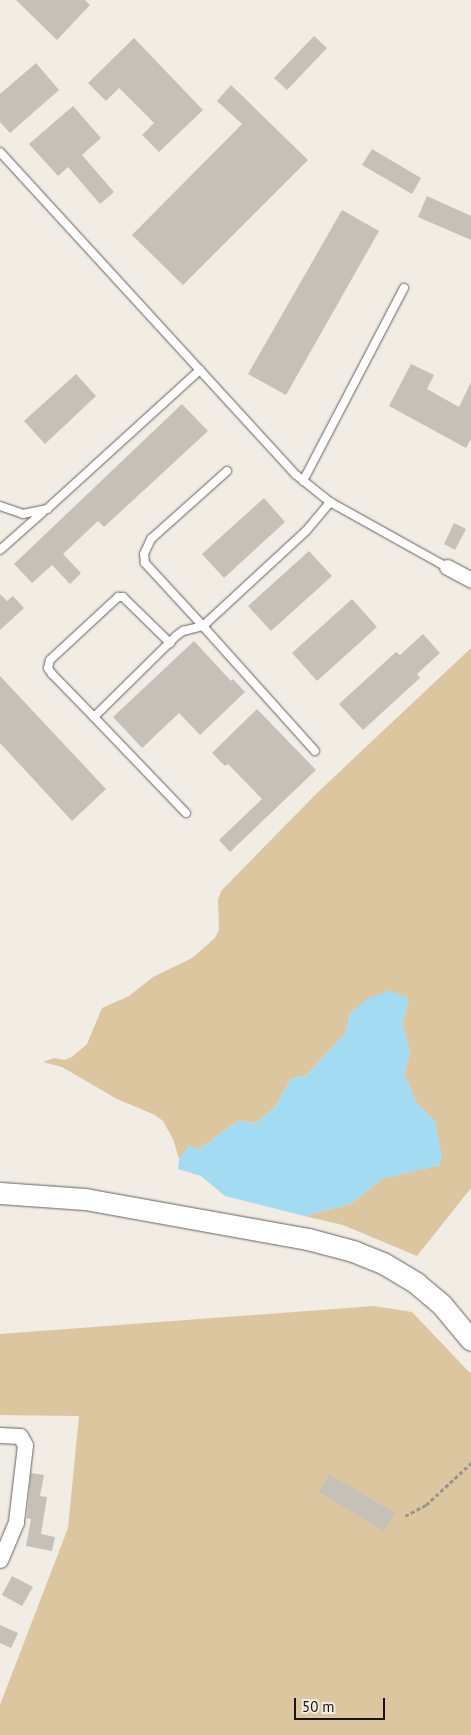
<!DOCTYPE html>
<html>
<head>
<meta charset="utf-8">
<style>
  body { margin:0 }
  #map { position:relative; width:471px; height:1735px; overflow:hidden; background:#f1ece4; font-family:"PT Sans",sans-serif }
  div>[style] { position:absolute }
  .green>* { inset:0; background:#dcc6a0 }
  .water>* { inset:0; background:#a3dbf3 }
  .building>* { inset:0; background:#c6c1b8 }
  .path>* { height:2.5px; margin-top:-1.25px; transform-origin:0; background:repeating-linear-gradient(90deg,#98948e 0 4px,transparent 0 6.5px) }
  .roads { filter:drop-shadow(0 0 1px #66615a) drop-shadow(0 0 1px #66615a) }
  .lane>* { height:8px; margin:-4px; padding:0 4px; transform-origin:4px; border-radius:4px; background:#fff }
  .street>* { height:15px; margin:-7.5px; padding:0 7.5px; transform-origin:7.5px; border-radius:7.5px; background:#fff }
  .secondary>* { height:21px; margin:-10.5px; padding:0 10.5px; transform-origin:10.5px; border-radius:10.5px; background:#fff }
  span { translate:-50% -50%; white-space:nowrap; text-align:center; line-height:1.15; -webkit-text-stroke:5px #f1ece4; paint-order:stroke }
  .scale { position:absolute; left:294px; top:1698px; width:91px; height:22px; box-sizing:border-box; border:2px solid #171512; border-top:0; padding-left:6px; font-size:15px; line-height:18px; white-space:nowrap; color:#171512; -webkit-text-stroke:4px #f1ece4; paint-order:stroke }
</style>
</head>
<body>
<div id="map">
  <div class="green">
    <i style="clip-path:polygon(471px 648px,471px 1188px,417px 1256px,343px 1225px,304px 1216px,350px 1204px,382px 1179px,440px 1165px,435px 1122px,416px 1102px,404px 1074px,410px 1052px,402px 1024px,409px 999px,350px 1013px,346px 1032px,307px 1075px,291px 1079px,274px 1108px,256px 1123px,238px 1121px,198px 1150px,189px 1146px,179px 1159px,173px 1139px,163px 1121px,155px 1115px,117px 1099px,62px 1067px,43px 1062px,54px 1058px,64px 1060px,72px 1057px,87px 1044px,102px 1008px,129px 996px,153px 977px,192px 958px,215px 938px,219px 930px,218px 900px,221px 891px,318px 792px)"></i>
    <i style="clip-path:polygon(374px 1306px,412px 1312px,471px 1374px,471px 1735px,0 1735px,0 1705px,68px 1528px,79px 1416px,0 1415px,0 1334px)"></i>
  </div>
  <div class="water">
    <i style="clip-path:polygon(390px 990px,409px 999px,402px 1024px,410px 1052px,404px 1074px,416px 1102px,435px 1122px,442px 1156px,440px 1165px,382px 1179px,350px 1204px,304px 1216px,225px 1196px,201px 1176px,178px 1169px,179px 1159px,189px 1146px,198px 1150px,238px 1121px,256px 1123px,274px 1108px,291px 1079px,307px 1075px,346px 1032px,350px 1013px,367px 999px)"></i>
  </div>
  <div class="building">
    <i style="clip-path:polygon(16px 0,85px 0,90px 5px,57px 40px)"></i>
    <i style="clip-path:polygon(314px 36px,327px 48px,287px 90px,274px 78px)"></i>
    <i style="clip-path:polygon(134px 38px,203px 110px,159px 152px,142px 135px,154px 123px,119px 88px,106px 101px,88px 83px)"></i>
    <i style="clip-path:polygon(36px 63px,59px 90px,10px 133px,0 122px,0 94px)"></i>
    <i style="clip-path:polygon(231px 85px,308px 160px,183px 285px,132px 235px,242px 124px,217px 101px)"></i>
    <i style="clip-path:polygon(73px 106px,101px 138px,82px 155px,114px 192px,100px 204px,68px 167px,58px 176px,29px 144px)"></i>
    <i style="clip-path:polygon(372px 149px,421px 178px,412px 194px,362px 165px)"></i>
    <i style="clip-path:polygon(427px 196px,471px 216px,471px 240px,418px 217px)"></i>
    <i style="clip-path:polygon(342px 210px,379px 231px,286px 395px,248px 374px)"></i>
    <i style="clip-path:polygon(411px 364px,434px 375px,427px 389px,459px 407px,471px 382px,471px 439px,466px 448px,389px 406px)"></i>
    <i style="clip-path:polygon(76px 374px,96px 396px,45px 444px,24px 421px)"></i>
    <i style="clip-path:polygon(182px 404px,208px 431px,104px 527px,98px 521px,63px 554px,81px 573px,70px 584px,52px 565px,32px 583px,14px 564px)"></i>
    <i style="clip-path:polygon(264px 498px,285px 522px,224px 578px,202px 554px)"></i>
    <i style="clip-path:polygon(454px 523px,466px 529px,455px 550px,444px 544px)"></i>
    <i style="clip-path:polygon(309px 551px,332px 576px,271px 631px,248px 606px)"></i>
    <i style="clip-path:polygon(0 594px,7px 601px,13px 596px,24px 608px,0 630px)"></i>
    <i style="clip-path:polygon(352px 599px,377px 627px,317px 681px,292px 653px)"></i>
    <i style="clip-path:polygon(423px 634px,440px 653px,417px 674px,420px 678px,363px 730px,339px 704px,396px 652px,400px 655px)"></i>
    <i style="clip-path:polygon(194px 641px,231px 681px,233px 679px,245px 692px,200px 735px,179px 713px,142px 748px,113px 717px)"></i>
    <i style="clip-path:polygon(0 676px,106px 789px,72px 821px,0 743px)"></i>
    <i style="clip-path:polygon(257px 709px,316px 770px,230px 852px,219px 840px,262px 799px,228px 764px,225px 766px,212px 753px)"></i>
    <i style="clip-path:polygon(31px 1473px,44px 1475px,40px 1496px,47px 1497px,41px 1534px,55px 1537px,52px 1551px,26px 1546px,31px 1519px,27px 1518px)"></i>
    <i style="clip-path:polygon(329px 1474px,395px 1513px,384px 1531px,319px 1492px)"></i>
    <i style="clip-path:polygon(12px 1576px,33px 1587px,22px 1606px,2px 1595px)"></i>
    <i style="clip-path:polygon(0 1625px,18px 1633px,11px 1648px,0 1643px)"></i>
  </div>
  <div class="path">
    <i style="left:405px;top:1516px;width:24px;rotate:-28deg"></i>
    <i style="left:426px;top:1505px;width:62px;rotate:-43deg"></i>
  </div>
  <div class="roads">
    <div class="lane">
      <i style="left:0;top:152px;width:437px;rotate:47.5deg"></i>
      <i style="left:295px;top:474px;width:45px;rotate:38.7deg"></i>
      <i style="left:330px;top:502px;width:134px;rotate:29.1deg"></i>
      <i style="left:303px;top:481px;width:218px;rotate:-62.4deg"></i>
      <i style="left:0;top:506px;width:24px;rotate:19deg"></i>
      <i style="left:23px;top:514px;width:25px;rotate:-12deg"></i>
      <i style="left:47px;top:509px;width:207px;rotate:-42.3deg"></i>
      <i style="left:0;top:550px;width:57px;rotate:-41.5deg"></i>
      <i style="left:203px;top:626px;width:86px;rotate:-132.6deg"></i>
      <i style="left:145px;top:563px;width:9px;rotate:-96deg"></i>
      <i style="left:144px;top:554px;width:17px;rotate:-65deg"></i>
      <i style="left:151px;top:539px;width:102px;rotate:-41.8deg"></i>
      <i style="left:94px;top:717px;width:60px;rotate:-134.3deg"></i>
      <i style="left:52px;top:674px;width:7px;rotate:-124deg"></i>
      <i style="left:48px;top:668px;width:8px;rotate:-76deg"></i>
      <i style="left:50px;top:660px;width:93px;rotate:-42.8deg"></i>
      <i style="left:118px;top:597px;width:5px"></i>
      <i style="left:123px;top:597px;width:66px;rotate:44.4deg"></i>
      <i style="left:315px;top:751px;width:168px;rotate:-131.9deg"></i>
      <i style="left:203px;top:626px;width:140px;rotate:-42.7deg"></i>
      <i style="left:306px;top:531px;width:38px;rotate:-50deg"></i>
      <i style="left:186px;top:813px;width:133px;rotate:-133.8deg"></i>
      <i style="left:94px;top:717px;width:115px;rotate:-44.6deg"></i>
      <i style="left:176px;top:636px;width:9px;rotate:-36deg"></i>
      <i style="left:183px;top:631px;width:21px;rotate:-14deg"></i>
    </div>
    <div class="street">
      <i style="left:447px;top:567px;width:27px;rotate:28deg"></i>
      <i style="left:0;top:1435px;width:20px;rotate:3deg"></i>
      <i style="left:20px;top:1436px;width:10px;rotate:61deg"></i>
      <i style="left:25px;top:1445px;width:78px;rotate:96.7deg"></i>
      <i style="left:16px;top:1522px;width:41px;rotate:112.8deg"></i>
    </div>
    <div class="secondary">
      <i style="left:0;top:1193px;width:85px;rotate:4deg"></i>
      <i style="left:85px;top:1199px;width:227px;rotate:10.2deg"></i>
      <i style="left:308px;top:1239px;width:47px;rotate:14.9deg"></i>
      <i style="left:353px;top:1251px;width:32px;rotate:22deg"></i>
      <i style="left:383px;top:1263px;width:39px;rotate:31deg"></i>
      <i style="left:416px;top:1283px;width:34px;rotate:40deg"></i>
      <i style="left:442px;top:1305px;width:45px;rotate:50.4deg"></i>
    </div>
  </div>
  <div class="scale">50 m</div>
</div>
</body>
</html>
